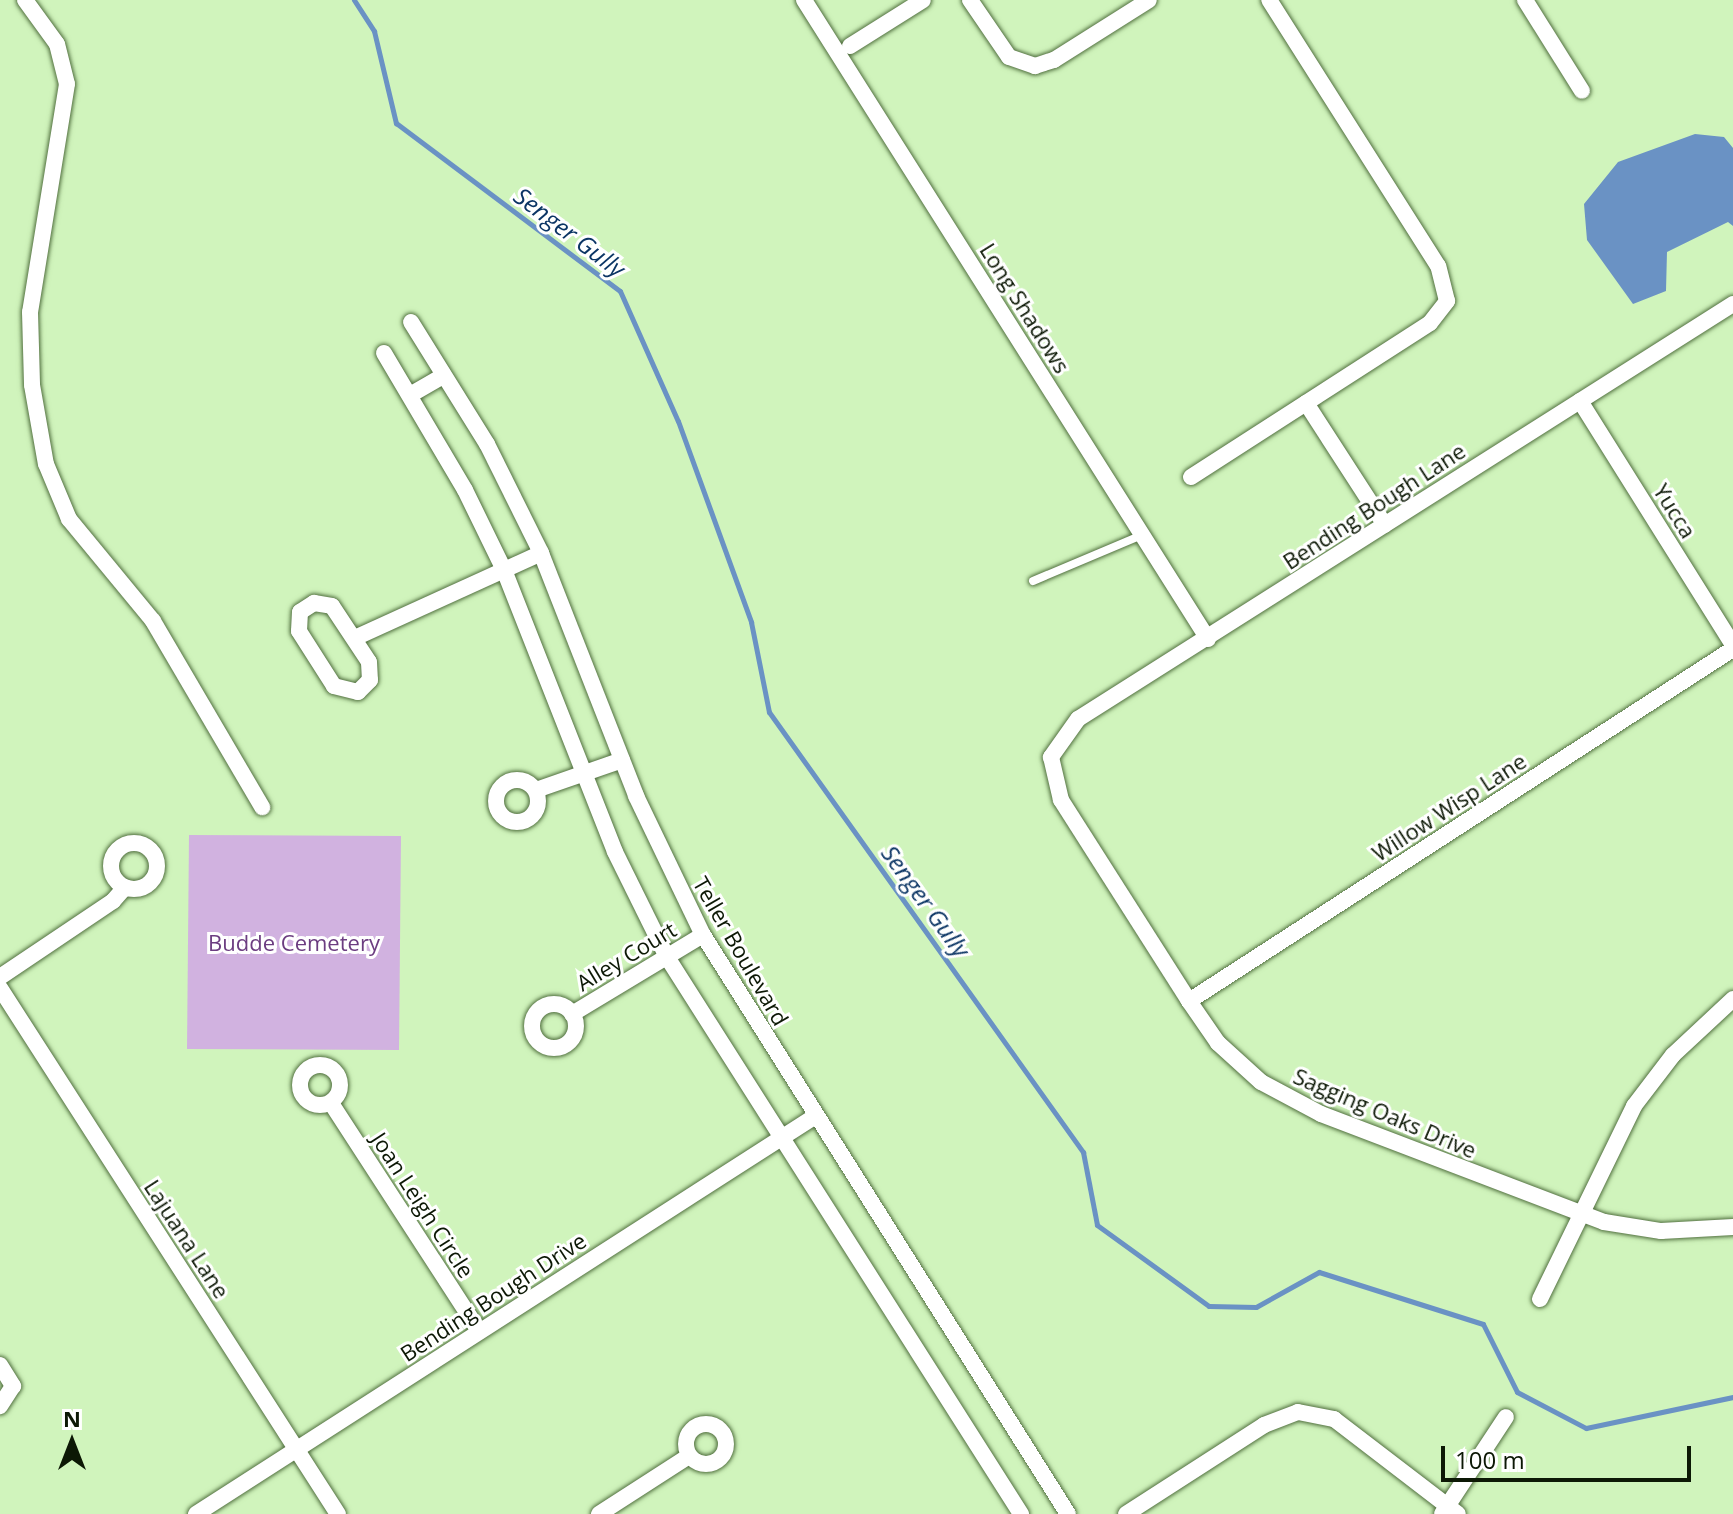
<!DOCTYPE html>
<html>
<head>
<meta charset="utf-8">
<style>
  body { margin:0 }
  #map { position:relative; width:1733px; height:1514px; overflow:hidden; background:#d0f4bc; font-family:"Open Sans",sans-serif }
  div>[style] { position:absolute }
  .green>* { inset:0; background:#d1b2e0 }
  .water>* { inset:0; background:#6a92c4 }
  .stream>* { height:5px; margin:-2.5px; padding:0 2.5px; transform-origin:2.5px; border-radius:2.5px; background:#6a92c4 }
  .roads { filter:drop-shadow(0 0 2px #51703f) drop-shadow(0 0 2px #51703f) }
  .service>* { height:8px; margin:-4px; padding:0 4px; transform-origin:4px; border-radius:4px; background:#fff }
  .minor>* { height:16px; margin:-8px; padding:0 8px; transform-origin:8px; border-radius:8px; background:#fff }
  .minor>.ring { margin:-8px; padding:0; box-sizing:content-box; background:none; border:16px solid #fff; border-radius:50% }
  span { translate:-50% -50%; white-space:nowrap; text-align:center; line-height:1.15; -webkit-text-stroke:6px #fff; paint-order:stroke }
  .street-label { font-size:22px; color:#0c1805 }
  .park-label { font-size:22px; color:#6c3d81 }
  .water-label { font-size:24px; color:#0b3564; font-style:italic }
  .north { position:absolute; left:32px; top:1402px; width:80px; height:80px; -webkit-text-stroke:6px #fff; paint-order:stroke; rotate:0deg; font-size:22px; font-weight:700; line-height:32px; text-align:center; color:#0c1805 }
  .north::after { content:''; display:block; margin:auto; width:28px; height:36px; background:#0c1805; clip-path:polygon(50% 0,100% 100%,50% 72%,0 100%) }
  .scale { position:absolute; left:1441px; top:1446px; width:250px; height:36px; box-sizing:border-box; border:4px solid #0c1805; border-top:0; padding-left:10px; font-size:24px; line-height:28px; white-space:nowrap; color:#0c1805; -webkit-text-stroke:6px #fff; paint-order:stroke }
</style>
</head>
<body>
<div id="map">
  <div class="green">
    <i style="clip-path:polygon(189px 835px,401px 836px,399px 1050px,187px 1049px)"></i>
  </div>
  <div class="water">
    <i style="clip-path:polygon(1695px 134px,1724px 137px,1733px 148px,1733px 226px,1728px 222px,1667px 252px,1666px 291px,1633px 304px,1587px 240px,1584px 204px,1618px 162px)"></i>
  </div>
  <div class="stream">
    <i style="left:354px;top:0;width:37px;rotate:57deg"></i>
    <i style="left:374px;top:31px;width:95px;rotate:76.6deg"></i>
    <i style="left:396px;top:123px;width:280px;rotate:36.9deg"></i>
    <i style="left:620px;top:291px;width:142px;rotate:66deg"></i>
    <i style="left:678px;top:421px;width:214px;rotate:70deg"></i>
    <i style="left:751px;top:622px;width:92px;rotate:78.7deg"></i>
    <i style="left:769px;top:712px;width:541px;rotate:54.49deg"></i>
    <i style="left:1083px;top:1152px;width:74px;rotate:79.1deg"></i>
    <i style="left:1097px;top:1225px;width:138px;rotate:35.9deg"></i>
    <i style="left:1209px;top:1306px;width:47px;rotate:1.2deg"></i>
    <i style="left:1256px;top:1307px;width:72px;rotate:-29.1deg"></i>
    <i style="left:1319px;top:1272px;width:172px;rotate:17.6deg"></i>
    <i style="left:1483px;top:1324px;width:76px;rotate:63.4deg"></i>
    <i style="left:1517px;top:1392px;width:78px;rotate:27.6deg"></i>
    <i style="left:1586px;top:1428px;width:150px;rotate:-11.9deg"></i>
  </div>
  <div class="roads">
    <div class="service">
      <i style="left:1033px;top:581px;width:118px;rotate:-22.9deg"></i>
    </div>
    <div class="minor">
      <i style="left:25px;top:0;width:54px;rotate:54deg"></i>
      <i style="left:57px;top:44px;width:41px;rotate:76deg"></i>
      <i style="left:67px;top:84px;width:231px;rotate:99.2deg"></i>
      <i style="left:30px;top:312px;width:73px;rotate:88.4deg"></i>
      <i style="left:32px;top:385px;width:80px;rotate:80deg"></i>
      <i style="left:46px;top:464px;width:60px;rotate:67.3deg"></i>
      <i style="left:69px;top:519px;width:132px;rotate:50.5deg"></i>
      <i style="left:153px;top:621px;width:216px;rotate:59.6deg"></i>
      <i style="left:804px;top:0;width:756px;rotate:57.7deg"></i>
      <i style="left:970px;top:0;width:69px;rotate:55.6deg"></i>
      <i style="left:1009px;top:57px;width:28px;rotate:19deg"></i>
      <i style="left:1035px;top:66px;width:20px;rotate:-18deg"></i>
      <i style="left:1054px;top:60px;width:112px;rotate:-32.3deg"></i>
      <i style="left:1525px;top:0;width:107px;rotate:57.9deg"></i>
      <i style="left:850px;top:46px;width:86px;rotate:-32.2deg"></i>
      <i style="left:1733px;top:304px;width:775px;rotate:147.64deg"></i>
      <i style="left:1078px;top:719px;width:47px;rotate:125.4deg"></i>
      <i style="left:1051px;top:757px;width:44px;rotate:76.9deg"></i>
      <i style="left:1061px;top:800px;width:238px;rotate:57.5deg"></i>
      <i style="left:1189px;top:1001px;width:51px;rotate:55.4deg"></i>
      <i style="left:1218px;top:1043px;width:58px;rotate:42.2deg"></i>
      <i style="left:1261px;top:1082px;width:68px;rotate:28.1deg"></i>
      <i style="left:1321px;top:1114px;width:303px;rotate:20.9deg"></i>
      <i style="left:1604px;top:1222px;width:58px;rotate:9deg"></i>
      <i style="left:1661px;top:1231px;width:72px;rotate:-3.2deg"></i>
      <i style="left:411px;top:322px;width:144px;rotate:58.1deg"></i>
      <i style="left:487px;top:444px;width:122px;rotate:63.6deg"></i>
      <i style="left:541px;top:553px;width:261px;rotate:68.6deg"></i>
      <i style="left:636px;top:796px;width:154px;rotate:64.3deg"></i>
      <i style="left:703px;top:935px;width:684px;rotate:57.77deg"></i>
      <i style="left:384px;top:353px;width:159px;rotate:59.4deg"></i>
      <i style="left:465px;top:490px;width:89px;rotate:64deg"></i>
      <i style="left:504px;top:570px;width:303px;rotate:68.5deg"></i>
      <i style="left:615px;top:852px;width:117px;rotate:63.7deg"></i>
      <i style="left:667px;top:957px;width:660px;rotate:57.56deg"></i>
      <i style="left:410px;top:395px;width:39px;rotate:-30deg"></i>
      <i style="left:1580px;top:401px;width:288px;rotate:57.9deg"></i>
      <i style="left:1306px;top:403px;width:145px;rotate:57.1deg"></i>
      <i style="left:1191px;top:477px;width:284px;rotate:-32.8deg"></i>
      <i style="left:1430px;top:323px;width:28px;rotate:-52deg"></i>
      <i style="left:1447px;top:301px;width:36px;rotate:-104deg"></i>
      <i style="left:1438px;top:266px;width:315px;rotate:-122.4deg"></i>
      <i style="left:314px;top:603px;width:18px;rotate:9deg"></i>
      <i style="left:332px;top:606px;width:67px;rotate:56.5deg"></i>
      <i style="left:369px;top:662px;width:18px;rotate:87deg"></i>
      <i style="left:370px;top:680px;width:17px;rotate:135deg"></i>
      <i style="left:358px;top:692px;width:25px;rotate:-166deg"></i>
      <i style="left:334px;top:686px;width:65px;rotate:-122.5deg"></i>
      <i style="left:299px;top:631px;width:19px;rotate:-87deg"></i>
      <i style="left:300px;top:612px;width:17px;rotate:-33deg"></i>
      <i style="left:357px;top:637px;width:202px;rotate:-24.5deg"></i>
      <i class="ring" style="left:496px;top:780px;width:26px;height:26px"></i>
      <i style="left:536px;top:790px;width:91px;rotate:-19.2deg"></i>
      <i class="ring" style="left:111px;top:843px;width:30px;height:30px"></i>
      <i style="left:0;top:977px;width:136px;rotate:-33.9deg"></i>
      <i style="left:113px;top:901px;width:18px;rotate:-49deg"></i>
      <i style="left:0;top:988px;width:625px;rotate:57.28deg"></i>
      <i style="left:1189px;top:1001px;width:648px;rotate:-32.91deg"></i>
      <i class="ring" style="left:532px;top:1004px;width:28px;height:28px"></i>
      <i style="left:572px;top:1014px;width:153px;rotate:-31.1deg"></i>
      <i class="ring" style="left:300px;top:1065px;width:24px;height:24px"></i>
      <i style="left:331px;top:1103px;width:272px;rotate:57deg"></i>
      <i style="left:1540px;top:1299px;width:215px;rotate:-64deg"></i>
      <i style="left:1634px;top:1106px;width:64px;rotate:-52.6deg"></i>
      <i style="left:1673px;top:1055px;width:82px;rotate:-43deg"></i>
      <i style="left:0;top:1365px;width:25px;rotate:58deg"></i>
      <i style="left:13px;top:1386px;width:24px;rotate:123deg"></i>
      <i class="ring" style="left:686px;top:1424px;width:24px;height:24px"></i>
      <i style="left:196px;top:1514px;width:735px;rotate:-32.72deg"></i>
      <i style="left:599px;top:1514px;width:107px;rotate:-32.8deg"></i>
      <i style="left:1126px;top:1514px;width:164px;rotate:-32.8deg"></i>
      <i style="left:1264px;top:1425px;width:36px;rotate:-21deg"></i>
      <i style="left:1298px;top:1412px;width:37px;rotate:11deg"></i>
      <i style="left:1334px;top:1419px;width:156px;rotate:37.5deg"></i>
      <i style="left:1442px;top:1514px;width:116px;rotate:-56.6deg"></i>
    </div>
  </div>
  <div class="street-label">
    <span style="left:1025px;top:308px;rotate:58deg">Long Shadows</span>
    <span style="left:1374px;top:506px;rotate:-33deg">Bending Bough Lane</span>
    <span style="left:1675px;top:511px;rotate:58deg">Yucca</span>
    <span style="left:1449px;top:807px;rotate:-33deg">Willow Wisp Lane</span>
    <span style="left:741px;top:951px;rotate:60deg">Teller Boulevard</span>
    <span style="left:626px;top:956px;rotate:-31deg">Alley Court</span>
    <span style="left:1385px;top:1113px;rotate:23deg">Sagging Oaks Drive</span>
    <span style="left:423px;top:1205px;rotate:57deg">Joan Leigh Circle</span>
    <span style="left:187px;top:1239px;rotate:57deg">Lajuana Lane</span>
    <span style="left:493px;top:1297px;rotate:-33deg">Bending Bough Drive</span>
  </div>
  <div class="park-label">
    <span style="left:294px;top:943px">Budde Cemetery</span>
  </div>
  <div class="water-label">
    <span style="left:570px;top:232px;rotate:37deg">Senger Gully</span>
    <span style="left:926px;top:901px;rotate:54deg">Senger Gully</span>
  </div>
  <div class="north">N</div>
  <div class="scale">100 m</div>
</div>
</body>
</html>
